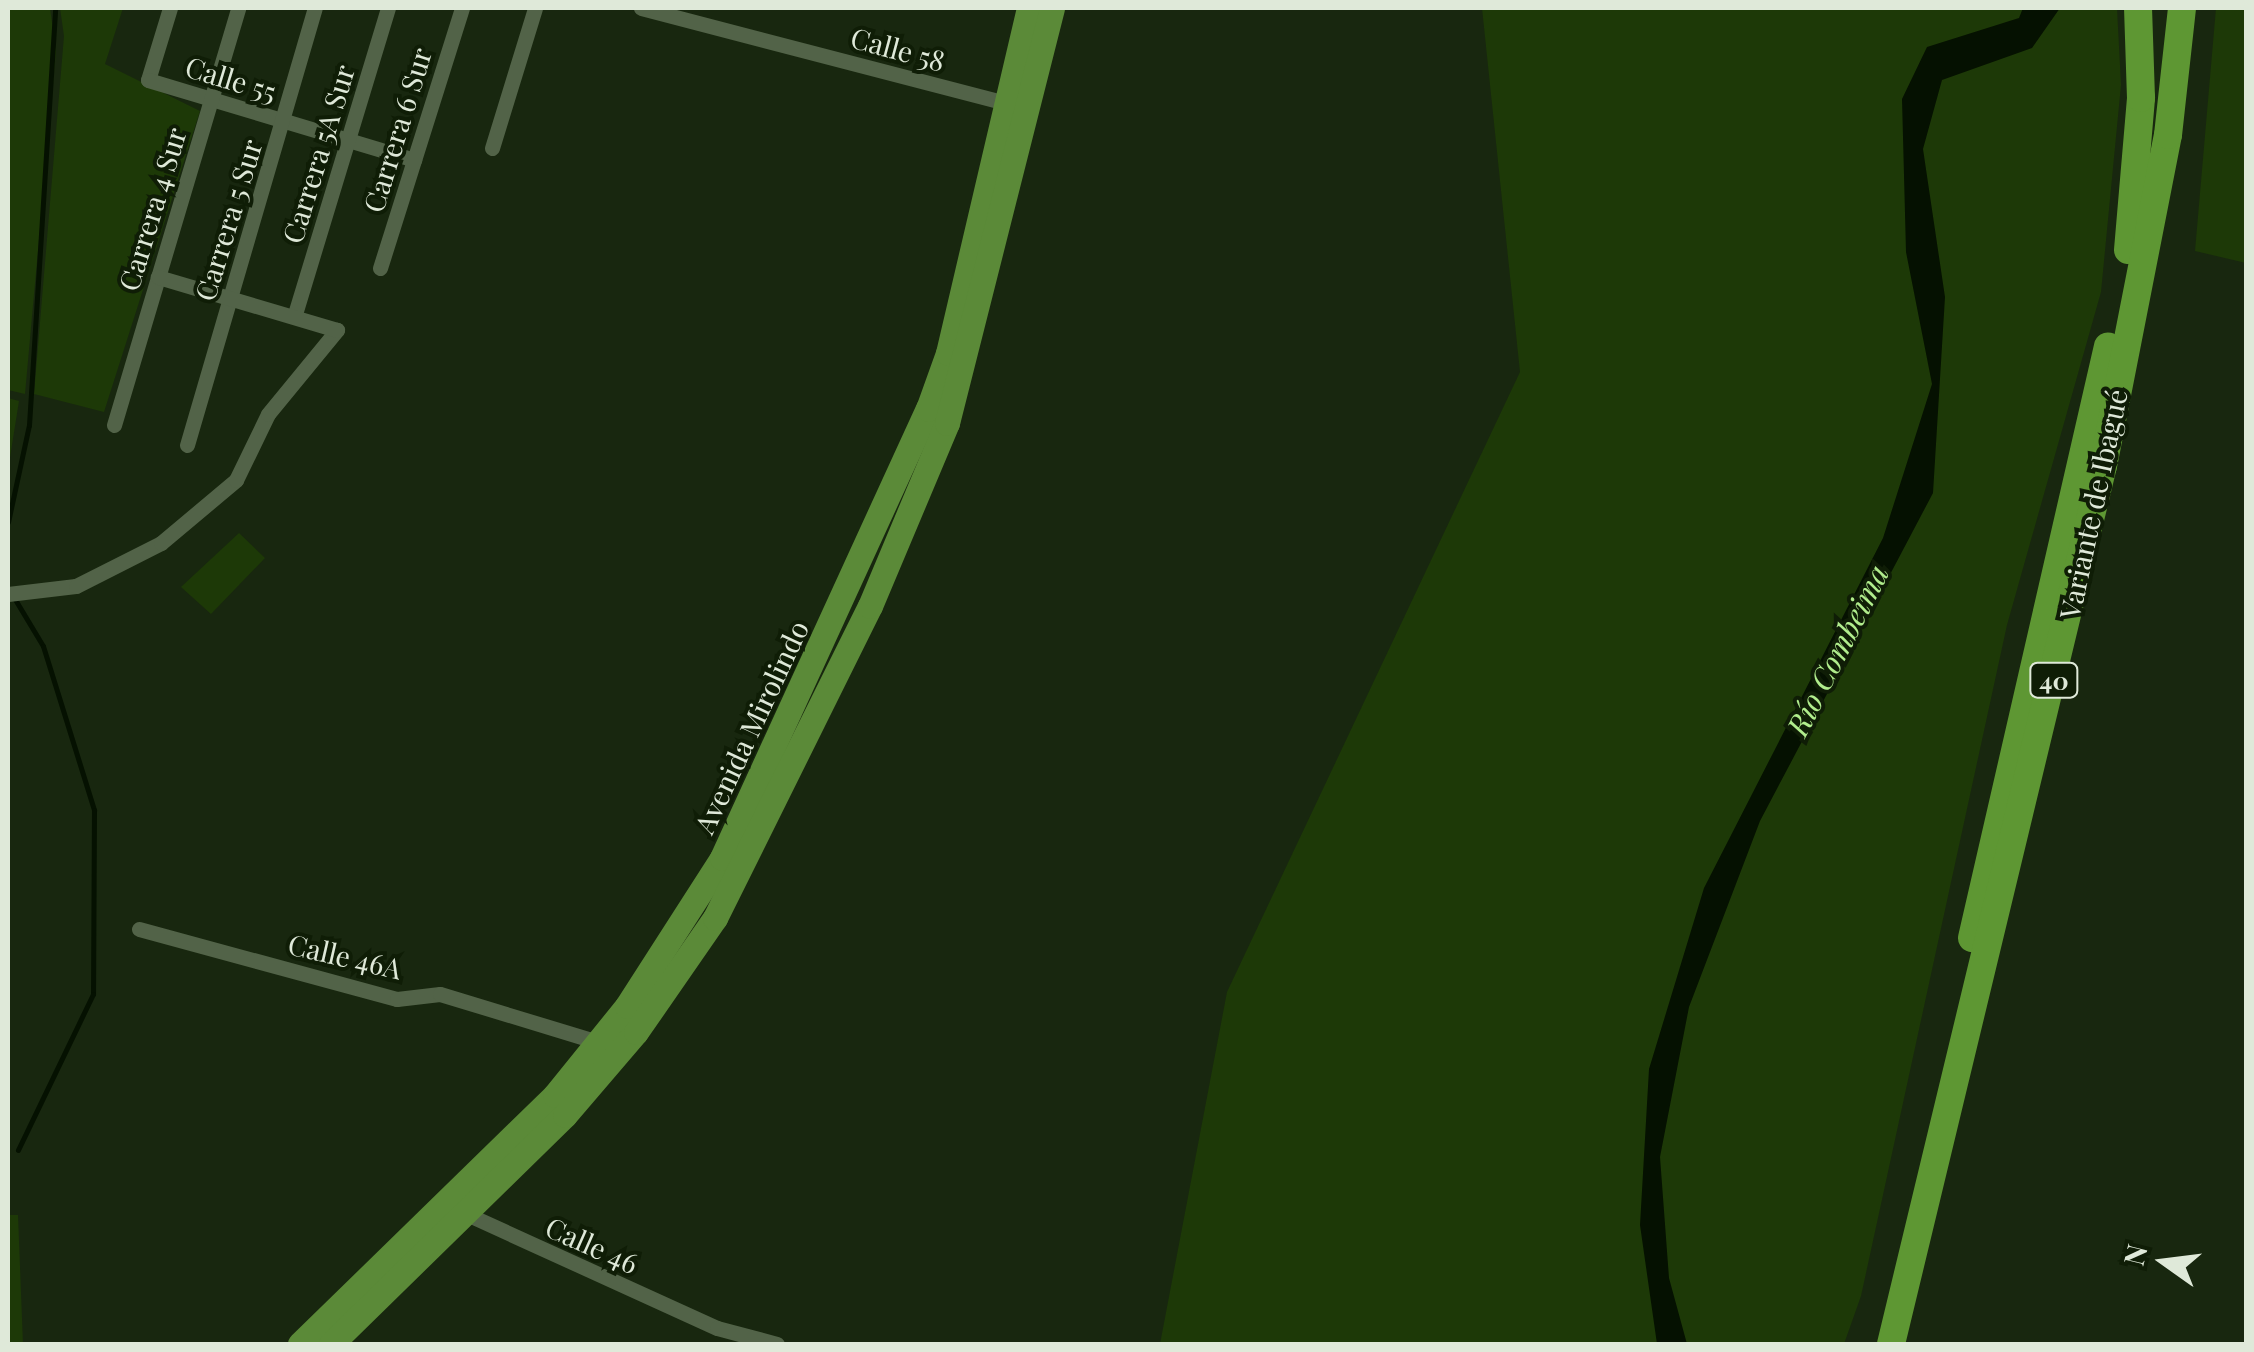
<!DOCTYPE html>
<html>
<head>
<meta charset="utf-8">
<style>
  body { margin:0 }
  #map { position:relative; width:2254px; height:1352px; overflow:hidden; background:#18270f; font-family:"Playfair Display",serif }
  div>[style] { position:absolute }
  .green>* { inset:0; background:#1d3907 }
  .water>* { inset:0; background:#051101 }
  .stream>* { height:5px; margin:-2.5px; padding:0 2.5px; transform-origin:2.5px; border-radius:2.5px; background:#051101 }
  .minor>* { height:15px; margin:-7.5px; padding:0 7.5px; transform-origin:7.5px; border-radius:7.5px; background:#526348 }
  .primary>* { height:25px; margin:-12.5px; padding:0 12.5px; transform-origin:12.5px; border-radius:12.5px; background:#5b8a38 }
  .trunk>* { height:28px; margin:-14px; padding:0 14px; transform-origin:14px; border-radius:14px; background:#5e9733 }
  span { translate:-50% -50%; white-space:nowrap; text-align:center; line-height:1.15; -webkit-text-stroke:8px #0f1d06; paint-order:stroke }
  .shield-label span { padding:2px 8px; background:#0f1d06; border:2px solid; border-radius:8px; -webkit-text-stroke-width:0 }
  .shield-label { font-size:25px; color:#dfe9d9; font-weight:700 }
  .street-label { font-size:28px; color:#dfe9d9 }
  .water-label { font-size:30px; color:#b1ed8d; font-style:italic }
  .frame { position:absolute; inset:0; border:10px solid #dfe9d9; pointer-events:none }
  .north { position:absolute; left:2114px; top:1212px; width:100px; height:100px; -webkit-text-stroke:8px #0f1d06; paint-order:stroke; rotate:284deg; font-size:28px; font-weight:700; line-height:40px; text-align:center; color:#dfe9d9 }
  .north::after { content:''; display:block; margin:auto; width:35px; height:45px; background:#dfe9d9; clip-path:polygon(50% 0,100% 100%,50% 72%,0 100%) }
</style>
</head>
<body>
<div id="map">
  <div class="green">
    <i style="clip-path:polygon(8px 8px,50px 8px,56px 51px,25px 394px,8px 390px)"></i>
    <i style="clip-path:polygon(60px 8px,123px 8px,105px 64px,200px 111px,104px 412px,34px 394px,64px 36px)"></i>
    <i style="clip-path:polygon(1482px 8px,2117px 8px,2121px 85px,2101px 292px,2007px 625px,1861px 1296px,1844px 1344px,1160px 1344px,1227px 992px,1520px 372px)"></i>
    <i style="clip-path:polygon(2216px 8px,2246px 8px,2246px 263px,2195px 251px)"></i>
    <i style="clip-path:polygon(8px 398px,19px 401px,8px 470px)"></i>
    <i style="clip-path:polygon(239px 533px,265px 558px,211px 614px,181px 587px)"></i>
    <i style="clip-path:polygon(8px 1215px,18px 1215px,23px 1344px,8px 1344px)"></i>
  </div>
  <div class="water">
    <i style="clip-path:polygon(2023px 8px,2060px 8px,2032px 48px,1942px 80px,1923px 149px,1945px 297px,1933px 493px,1760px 821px,1689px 1007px,1660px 1157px,1669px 1278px,1687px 1344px,1657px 1344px,1640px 1225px,1649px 1069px,1704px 888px,1883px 538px,1932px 384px,1906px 252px,1902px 99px,1927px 47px,2019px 18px)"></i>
  </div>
  <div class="stream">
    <i style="left:8px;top:522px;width:99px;rotate:-77.8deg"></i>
    <i style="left:29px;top:425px;width:418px;rotate:-86.4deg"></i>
    <i style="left:13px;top:596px;width:58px;rotate:59deg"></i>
    <i style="left:43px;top:646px;width:172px;rotate:72.7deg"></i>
    <i style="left:94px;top:810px;width:184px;rotate:90.3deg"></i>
    <i style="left:93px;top:994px;width:173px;rotate:115.7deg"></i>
  </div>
  <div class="minor">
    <i style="left:170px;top:8px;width:75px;rotate:107deg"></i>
    <i style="left:148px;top:80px;width:278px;rotate:16.7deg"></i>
    <i style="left:641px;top:8px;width:385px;rotate:14.6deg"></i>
    <i style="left:492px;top:148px;width:146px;rotate:-72.9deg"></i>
    <i style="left:380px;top:268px;width:273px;rotate:-72.5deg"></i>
    <i style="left:295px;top:314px;width:320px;rotate:-73.1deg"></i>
    <i style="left:114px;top:425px;width:435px;rotate:-73.4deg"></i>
    <i style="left:187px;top:445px;width:455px;rotate:-73.7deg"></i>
    <i style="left:8px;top:594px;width:68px;rotate:-6.7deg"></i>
    <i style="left:76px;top:586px;width:95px;rotate:-26.8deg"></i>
    <i style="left:161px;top:543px;width:98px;rotate:-40deg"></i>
    <i style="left:236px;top:480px;width:73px;rotate:-64.1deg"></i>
    <i style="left:268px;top:414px;width:109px;rotate:-50.6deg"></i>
    <i style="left:337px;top:330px;width:187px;rotate:-163.5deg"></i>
    <i style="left:139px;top:929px;width:267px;rotate:15.2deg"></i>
    <i style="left:397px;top:999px;width:43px;rotate:-6.6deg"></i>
    <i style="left:440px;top:994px;width:165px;rotate:16.9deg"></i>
    <i style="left:460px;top:1211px;width:282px;rotate:24.5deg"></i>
    <i style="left:717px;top:1328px;width:62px;rotate:14.9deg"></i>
  </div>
  <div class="primary">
    <i style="left:300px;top:1344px;width:356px;rotate:-44.3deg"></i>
    <i style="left:555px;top:1095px;width:114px;rotate:-51deg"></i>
    <i style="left:627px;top:1006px;width:176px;rotate:-57.3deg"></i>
    <i style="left:722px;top:858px;width:494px;rotate:-65.4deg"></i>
    <i style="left:928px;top:409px;width:59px;rotate:-70.3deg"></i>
    <i style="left:948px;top:353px;width:354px;rotate:-76.8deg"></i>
    <i style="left:331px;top:1344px;width:327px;rotate:-44.4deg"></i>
    <i style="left:565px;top:1115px;width:109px;rotate:-49.5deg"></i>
    <i style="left:636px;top:1032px;width:139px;rotate:-55.3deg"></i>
    <i style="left:715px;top:918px;width:348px;rotate:-63.6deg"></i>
    <i style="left:870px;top:606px;width:199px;rotate:-67.2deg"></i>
    <i style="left:947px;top:423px;width:428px;rotate:-75.8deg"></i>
  </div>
  <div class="trunk">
    <i style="left:2128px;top:250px;width:153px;rotate:-85.1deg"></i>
    <i style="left:2141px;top:98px;width:90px;rotate:-91.9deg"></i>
    <i style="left:1972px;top:938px;width:607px;rotate:-77.06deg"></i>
    <i style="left:1891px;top:1344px;width:903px;rotate:-76.43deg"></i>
    <i style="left:2103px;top:466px;width:337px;rotate:-78.9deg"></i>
    <i style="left:2168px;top:135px;width:128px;rotate:-83.7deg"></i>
  </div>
  <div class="shield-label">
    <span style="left:2054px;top:680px">40</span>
  </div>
  <div class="street-label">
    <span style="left:898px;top:49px;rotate:15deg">Calle 58</span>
    <span style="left:231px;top:79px;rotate:17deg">Calle 55</span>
    <span style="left:397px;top:130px;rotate:-73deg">Carrera 6 Sur</span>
    <span style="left:318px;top:154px;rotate:-73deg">Carrera 5A Sur</span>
    <span style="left:152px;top:209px;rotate:-73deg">Carrera 4 Sur</span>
    <span style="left:228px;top:220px;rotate:-73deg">Carrera 5 Sur</span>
    <span style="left:2093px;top:504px;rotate:-78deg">Variante de Ibagué</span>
    <span style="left:751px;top:727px;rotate:-65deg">Avenida Mirolindo</span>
    <span style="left:345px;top:956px;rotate:13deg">Calle 46A</span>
    <span style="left:592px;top:1245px;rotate:24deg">Calle 46</span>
  </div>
  <div class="water-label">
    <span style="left:1837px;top:650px;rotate:-63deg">Río Combeima</span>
  </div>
  <div class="frame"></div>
  <div class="north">N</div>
</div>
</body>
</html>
